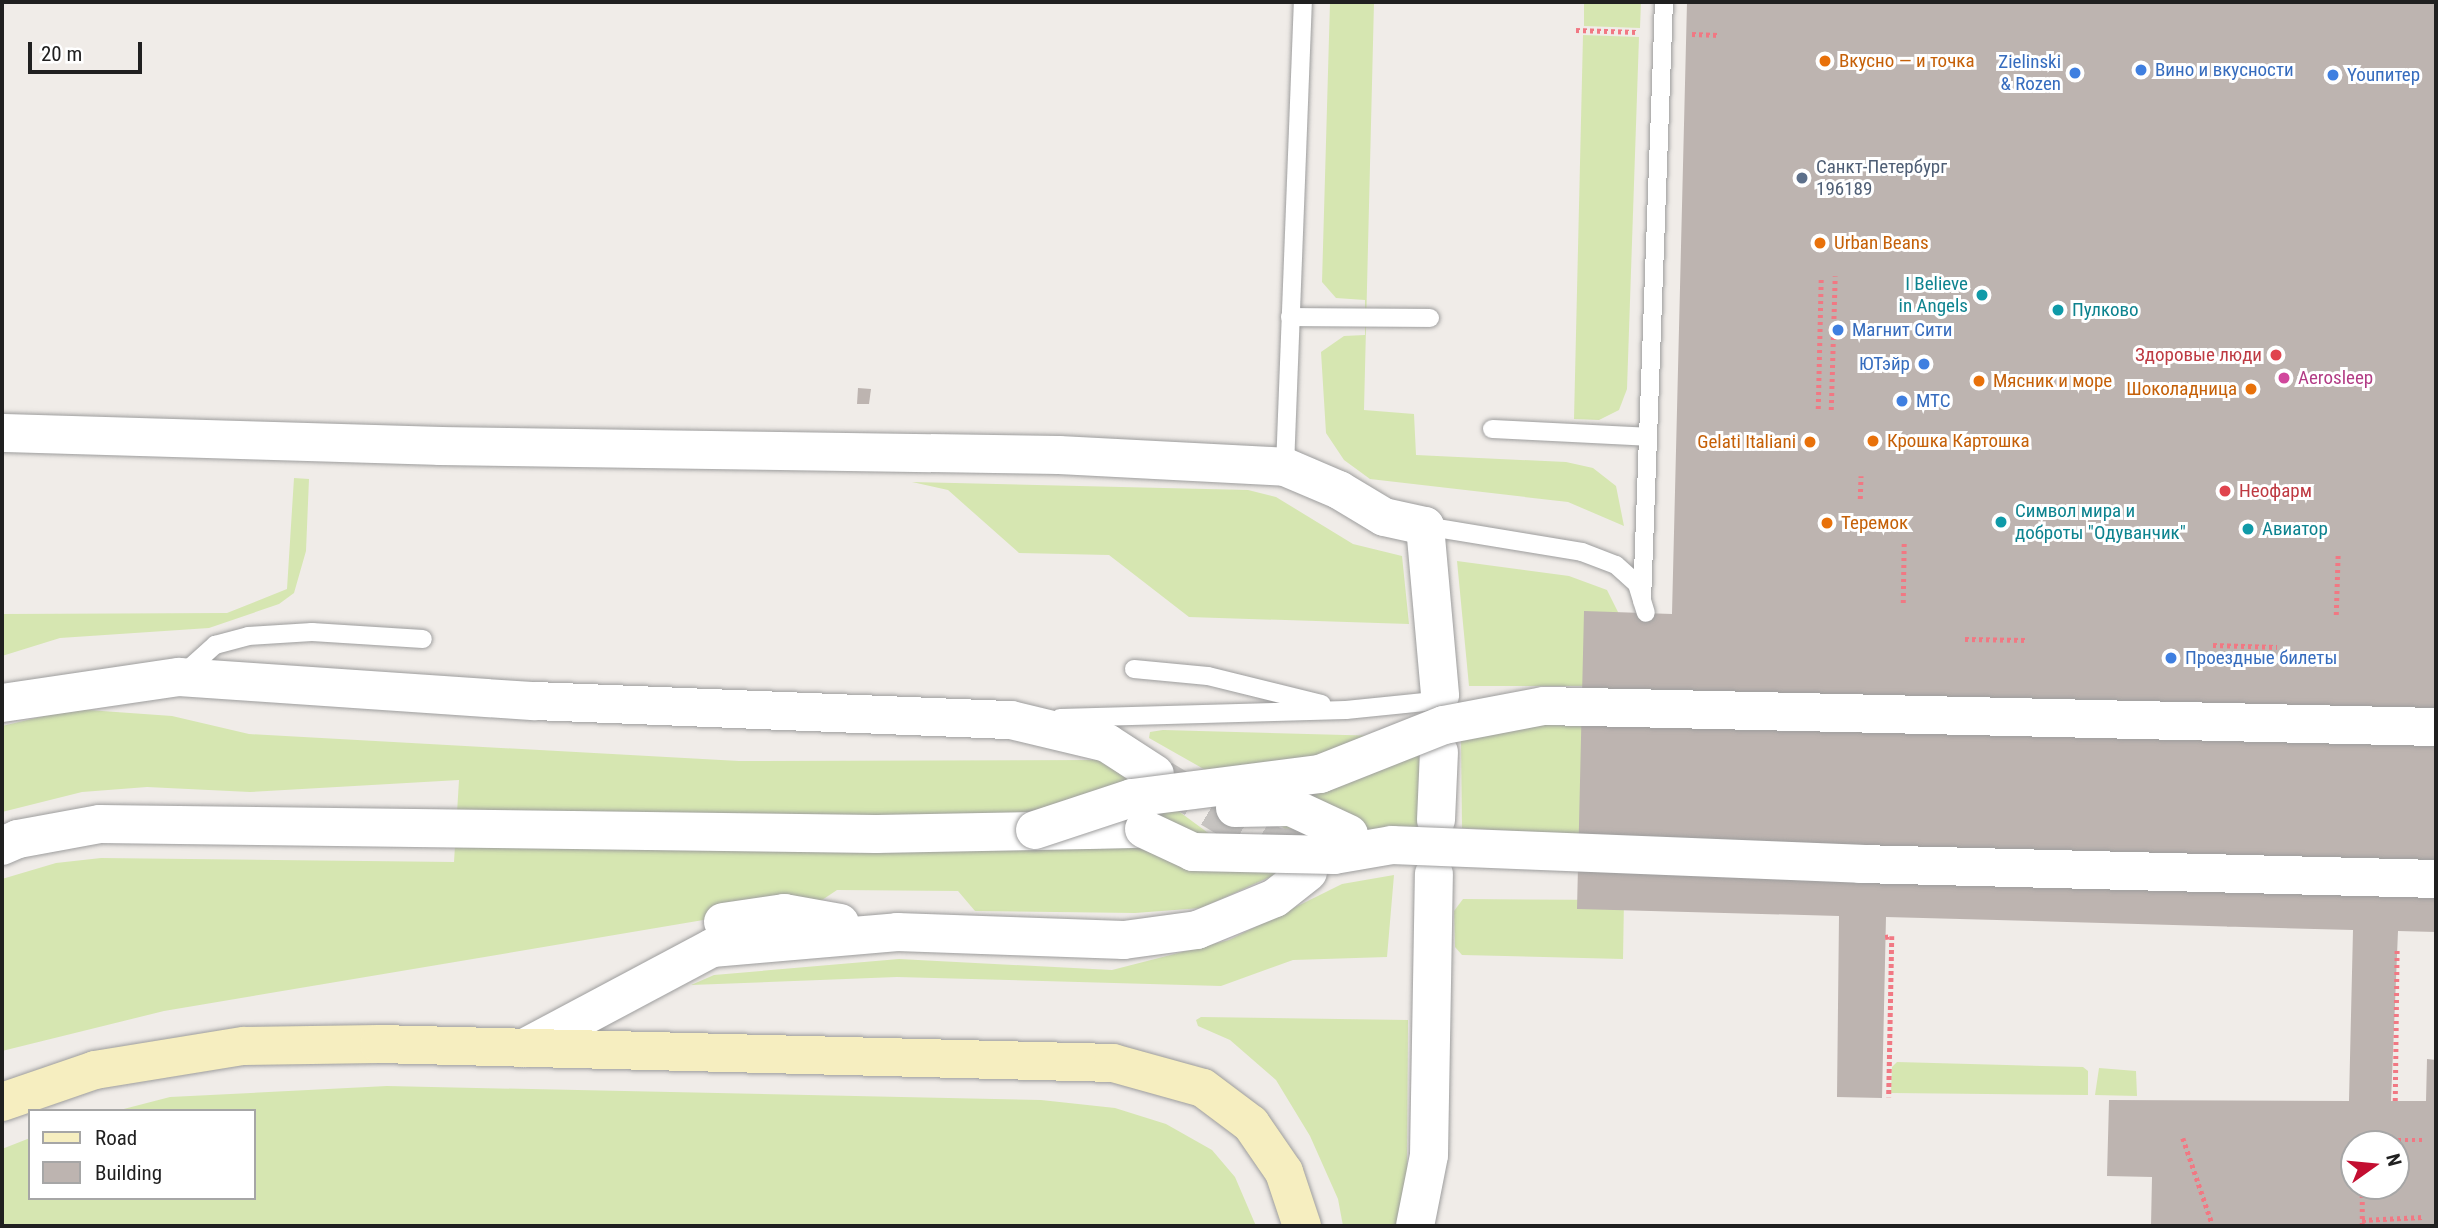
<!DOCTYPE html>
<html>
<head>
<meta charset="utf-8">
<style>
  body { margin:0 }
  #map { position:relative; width:2438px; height:1228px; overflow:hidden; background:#f0ece8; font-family:"Roboto Condensed",sans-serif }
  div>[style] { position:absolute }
  .grass>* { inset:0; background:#d6e6b1 }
  .building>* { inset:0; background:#bdb4b0 }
  .tertiary-tunnel>* { height:38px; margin-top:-19px; transform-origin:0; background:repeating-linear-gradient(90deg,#c6c3c0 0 38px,transparent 0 57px) }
  .path>* { height:4.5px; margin-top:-2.25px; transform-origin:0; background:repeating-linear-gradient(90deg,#f17883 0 3.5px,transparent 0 7px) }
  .roads { filter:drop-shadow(0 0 2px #9d9d9d) drop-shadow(0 0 2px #9d9d9d) }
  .service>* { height:18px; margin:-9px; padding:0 9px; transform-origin:9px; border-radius:9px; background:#fff }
  .tertiary>* { height:38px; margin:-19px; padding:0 19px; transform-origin:19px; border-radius:19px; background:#fff }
  .secondary>* { height:38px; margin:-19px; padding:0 19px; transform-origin:19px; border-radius:19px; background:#f6eec0 }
  .bridges { filter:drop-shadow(0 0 2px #9d9d9d) drop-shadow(0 0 2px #9d9d9d) }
  .tertiary-bridge>* { height:38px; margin:-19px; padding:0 19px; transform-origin:19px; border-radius:19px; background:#fff }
  .dots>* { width:19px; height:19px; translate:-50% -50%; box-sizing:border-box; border:4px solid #fff; border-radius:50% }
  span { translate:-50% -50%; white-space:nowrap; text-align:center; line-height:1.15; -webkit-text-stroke:6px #fff; paint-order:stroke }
  .food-label { font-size:19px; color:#c56008 }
  .left { translate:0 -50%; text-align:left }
  .right { translate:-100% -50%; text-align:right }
  .shop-label { font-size:19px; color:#366cbe }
  .service-label { font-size:19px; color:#4e5e75 }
  .culture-label { font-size:19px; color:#0d838f }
  .health-label { font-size:19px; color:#be3a42 }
  .hotel-label { font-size:19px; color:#b23c85 }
  .frame { position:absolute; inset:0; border:4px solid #202020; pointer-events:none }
  .legend { position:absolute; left:28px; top:1109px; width:228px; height:91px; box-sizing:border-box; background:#fff; border:2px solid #a6a6a6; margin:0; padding:9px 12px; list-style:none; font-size:21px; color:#202020 }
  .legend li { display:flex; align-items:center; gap:14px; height:35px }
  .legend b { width:35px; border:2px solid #a6a6a6 }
  .north { position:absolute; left:2340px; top:1130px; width:70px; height:70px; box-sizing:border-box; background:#fff; border:2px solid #a6a6a6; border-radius:50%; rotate:75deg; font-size:19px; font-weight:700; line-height:28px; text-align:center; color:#202020 }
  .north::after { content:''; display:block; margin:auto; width:24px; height:32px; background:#c30e31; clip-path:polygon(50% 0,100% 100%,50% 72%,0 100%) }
  .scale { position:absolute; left:28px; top:42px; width:114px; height:32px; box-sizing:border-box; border:4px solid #202020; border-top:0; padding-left:9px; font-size:21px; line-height:24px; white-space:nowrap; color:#202020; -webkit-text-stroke:5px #fff; paint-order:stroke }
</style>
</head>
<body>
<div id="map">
  <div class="grass">
    <i style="clip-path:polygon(1330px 2px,1374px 2px,1364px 410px,1414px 414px,1416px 455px,1566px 462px,1593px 468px,1616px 486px,1624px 526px,1568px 502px,1370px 479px,1344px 460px,1326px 433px,1321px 352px,1344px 336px,1365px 335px,1365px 300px,1336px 298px,1322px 282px)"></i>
    <i style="clip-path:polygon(1584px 2px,1641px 2px,1640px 28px,1584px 26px)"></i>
    <i style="clip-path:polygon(1583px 35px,1639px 37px,1627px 389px,1619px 410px,1599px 420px,1574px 419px)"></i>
    <i style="clip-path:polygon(294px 478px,309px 479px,306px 551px,294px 593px,279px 604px,209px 628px,60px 638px,2px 656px,2px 614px,227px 613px,287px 589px)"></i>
    <i style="clip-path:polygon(912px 482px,1248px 490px,1276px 497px,1353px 544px,1402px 556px,1409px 624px,1189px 617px,1109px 555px,1019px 553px,948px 490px)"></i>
    <i style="clip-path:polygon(1457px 561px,1569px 576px,1607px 590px,1619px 614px,1608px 686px,1469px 686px)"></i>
    <i style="clip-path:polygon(74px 709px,172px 716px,249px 734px,739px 761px,1098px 760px,1177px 810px,1238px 855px,1281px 872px,1201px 908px,1135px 913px,975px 911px,958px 891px,837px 890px,822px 900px,164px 1011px,2px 1051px,2px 879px,56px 863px,101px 858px,454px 862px,459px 780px,250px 792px,147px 787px,82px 792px,2px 812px,2px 726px)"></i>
    <i style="clip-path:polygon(1476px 722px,1628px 728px,1625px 838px,1462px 828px,1461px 737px)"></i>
    <i style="clip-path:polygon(1163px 730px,1420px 737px,1417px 837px,1285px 829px,1209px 772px,1149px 738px,1150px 732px)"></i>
    <i style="clip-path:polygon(1394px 875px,1387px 957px,1293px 960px,1221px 986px,897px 977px,691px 985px,714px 975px,899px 959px,1112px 970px,1229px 940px,1342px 884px)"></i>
    <i style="clip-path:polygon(1463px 899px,1624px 900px,1623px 959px,1462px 955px,1455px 947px,1454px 911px)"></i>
    <i style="clip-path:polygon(1201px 1017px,1408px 1020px,1407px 1175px,1396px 1226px,1343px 1226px,1338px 1199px,1310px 1136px,1276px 1080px,1230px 1040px,1198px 1026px,1196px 1020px)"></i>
    <i style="clip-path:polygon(1897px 1062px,2083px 1067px,2088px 1071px,2088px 1095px,1891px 1093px,1892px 1067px)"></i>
    <i style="clip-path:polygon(2099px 1068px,2136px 1071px,2137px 1096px,2095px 1095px)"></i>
    <i style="clip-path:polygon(387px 1086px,1041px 1100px,1115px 1108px,1166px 1124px,1212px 1150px,1235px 1177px,1256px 1226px,2px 1226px,2px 1149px,30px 1138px,30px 1198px,254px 1198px,254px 1111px,116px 1111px,170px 1097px)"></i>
  </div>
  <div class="building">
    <i style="clip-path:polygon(evenodd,1687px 2px,2436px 2px,2436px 932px,2398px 931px,2391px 1101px,2426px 1101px,2427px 1059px,2436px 1060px,2436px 1226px,2151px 1226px,2152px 1177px,2107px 1176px,2109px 1100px,2349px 1101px,2353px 930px,1886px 917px,1882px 1098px,1837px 1097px,1839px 916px,1577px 909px,1584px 611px,1672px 614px,1687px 2px,2354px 1144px,2396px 1144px,2396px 1186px,2354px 1186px,2354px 1144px)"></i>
    <i style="clip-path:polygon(858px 388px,871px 389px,869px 404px,857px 404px)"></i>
  </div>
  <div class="tertiary-tunnel">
    <i style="left:1162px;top:779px;width:132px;rotate:31deg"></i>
    <i style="left:1275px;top:847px;width:25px;rotate:2deg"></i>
  </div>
  <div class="path">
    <i style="left:1576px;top:30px;width:61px;rotate:1.9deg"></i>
    <i style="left:1692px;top:34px;width:27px;rotate:2deg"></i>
    <i style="left:1818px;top:409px;width:133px;rotate:-88.7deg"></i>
    <i style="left:1831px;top:410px;width:134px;rotate:-88.3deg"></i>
    <i style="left:1860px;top:499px;width:23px;rotate:-88deg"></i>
    <i style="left:1903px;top:603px;width:63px;rotate:-89.1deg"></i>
    <i style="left:2336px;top:615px;width:63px;rotate:-88.2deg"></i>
    <i style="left:1965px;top:639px;width:63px;rotate:0.9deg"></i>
    <i style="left:2213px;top:645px;width:64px;rotate:1.8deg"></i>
    <i style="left:1885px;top:937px;width:7px;rotate:-8deg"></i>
    <i style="left:1892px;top:936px;width:161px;rotate:91.1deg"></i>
    <i style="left:2395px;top:1101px;width:153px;rotate:-89.3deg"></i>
    <i style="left:2183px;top:1138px;width:93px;rotate:71.2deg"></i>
    <i style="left:2363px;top:1144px;width:4px;rotate:-90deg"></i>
    <i style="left:2363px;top:1140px;width:63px"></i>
    <i style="left:2362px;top:1220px;width:61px;rotate:-2.8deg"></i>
    <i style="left:2362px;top:1226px;width:40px;rotate:-90deg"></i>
  </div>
  <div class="roads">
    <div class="service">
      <i style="left:1290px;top:317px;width:140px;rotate:0.4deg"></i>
      <i style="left:1492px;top:429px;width:156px;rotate:2.9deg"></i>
      <i style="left:1285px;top:467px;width:465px;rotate:-87.8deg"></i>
      <i style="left:1425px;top:526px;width:159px;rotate:9.4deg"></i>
      <i style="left:1582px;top:552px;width:36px;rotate:21deg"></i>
      <i style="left:1616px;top:565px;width:28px;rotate:42deg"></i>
      <i style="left:1637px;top:584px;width:30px;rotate:73deg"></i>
      <i style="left:1642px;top:601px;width:599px;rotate:-87.9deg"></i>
      <i style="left:1134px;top:669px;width:74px;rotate:5.4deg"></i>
      <i style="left:1208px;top:676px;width:117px;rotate:13.8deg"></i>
      <i style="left:184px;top:673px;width:42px;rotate:-42.1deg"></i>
      <i style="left:215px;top:645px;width:34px;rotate:-15deg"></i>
      <i style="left:248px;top:636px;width:64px;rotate:-3.6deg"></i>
      <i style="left:312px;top:632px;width:111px;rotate:3.6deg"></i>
      <i style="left:1060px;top:718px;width:286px;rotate:-1.6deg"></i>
      <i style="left:1346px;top:710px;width:79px;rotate:-5.8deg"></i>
    </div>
    <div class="tertiary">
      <i style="left:2px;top:433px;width:438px;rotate:1.7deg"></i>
      <i style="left:440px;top:446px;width:619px;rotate:0.83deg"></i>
      <i style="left:1059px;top:455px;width:226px;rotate:3deg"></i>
      <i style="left:1285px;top:467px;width:59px;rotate:23.1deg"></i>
      <i style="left:1339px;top:490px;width:52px;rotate:31deg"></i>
      <i style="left:1384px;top:517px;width:42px;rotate:12.4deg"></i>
      <i style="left:1425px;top:526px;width:170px;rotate:84.9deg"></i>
      <i style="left:2px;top:703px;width:179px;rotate:-8.4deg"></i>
      <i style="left:179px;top:677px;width:357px;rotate:3.9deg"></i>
      <i style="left:535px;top:701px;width:476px;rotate:2.3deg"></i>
      <i style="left:1011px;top:720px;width:99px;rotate:13.5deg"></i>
      <i style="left:1107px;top:743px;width:57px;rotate:32.9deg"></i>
      <i style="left:1436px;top:820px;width:68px;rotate:-87.5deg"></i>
      <i style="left:2px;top:846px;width:17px;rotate:-24deg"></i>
      <i style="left:18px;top:839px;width:83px;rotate:-10.4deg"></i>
      <i style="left:100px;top:824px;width:776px;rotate:0.74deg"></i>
      <i style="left:876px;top:834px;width:268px;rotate:-1.1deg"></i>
      <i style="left:723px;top:922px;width:62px;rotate:-8.4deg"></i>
      <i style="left:784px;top:913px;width:57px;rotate:10.1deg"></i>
      <i style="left:524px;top:1048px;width:213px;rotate:-28deg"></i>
      <i style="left:712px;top:948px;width:186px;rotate:-4.9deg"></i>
      <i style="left:897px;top:932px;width:227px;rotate:2deg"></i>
      <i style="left:1124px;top:940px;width:74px;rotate:-7.8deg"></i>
      <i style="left:1197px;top:930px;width:84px;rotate:-22.3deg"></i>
      <i style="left:1275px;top:898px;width:42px;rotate:-38.2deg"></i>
      <i style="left:1415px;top:1226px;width:72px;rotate:-78.8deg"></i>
      <i style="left:1429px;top:1155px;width:281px;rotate:-89deg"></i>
    </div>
    <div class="secondary">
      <i style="left:2px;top:1102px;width:98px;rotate:-19deg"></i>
      <i style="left:95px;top:1070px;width:151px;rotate:-9.2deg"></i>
      <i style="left:244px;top:1046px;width:135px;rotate:-0.8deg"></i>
      <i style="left:379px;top:1044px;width:734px;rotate:1.48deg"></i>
      <i style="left:1113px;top:1063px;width:93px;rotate:15.5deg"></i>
      <i style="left:1203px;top:1088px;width:60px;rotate:36.9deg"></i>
      <i style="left:1251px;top:1124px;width:58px;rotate:55.5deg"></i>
      <i style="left:1284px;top:1172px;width:57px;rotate:71.6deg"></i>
    </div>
  </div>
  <div class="bridges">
    <div class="tertiary-bridge">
      <i style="left:1235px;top:808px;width:56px;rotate:-1deg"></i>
      <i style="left:1291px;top:807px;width:64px;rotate:25deg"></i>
      <i style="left:1144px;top:829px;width:54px;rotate:25.1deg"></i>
      <i style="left:1193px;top:852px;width:141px;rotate:1.2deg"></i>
      <i style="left:1334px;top:855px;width:59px;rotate:-9.8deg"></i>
      <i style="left:1392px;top:845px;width:468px;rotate:2.3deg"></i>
      <i style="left:1860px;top:864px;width:576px;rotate:1.49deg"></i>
      <i style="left:1035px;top:830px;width:102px;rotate:-18.3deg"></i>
      <i style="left:1132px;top:798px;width:190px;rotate:-7.3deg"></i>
      <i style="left:1320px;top:774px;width:133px;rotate:-21.6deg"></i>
      <i style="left:1444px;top:725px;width:102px;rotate:-10.8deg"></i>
      <i style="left:1544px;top:706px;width:892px;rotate:1.35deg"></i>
    </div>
  </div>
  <div class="dots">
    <i style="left:1825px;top:61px;background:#e8710a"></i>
    <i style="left:2141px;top:70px;background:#3f7fe0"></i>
    <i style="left:2075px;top:73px;background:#3f7fe0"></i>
    <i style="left:2333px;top:75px;background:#3f7fe0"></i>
    <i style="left:1802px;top:178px;background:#5c6f8a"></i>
    <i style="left:1820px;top:243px;background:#e8710a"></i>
    <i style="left:1982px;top:295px;background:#0f9aa8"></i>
    <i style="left:2058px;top:310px;background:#0f9aa8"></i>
    <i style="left:1838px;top:330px;background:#3f7fe0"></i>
    <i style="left:2276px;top:355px;background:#e0444e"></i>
    <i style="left:1924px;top:364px;background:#3f7fe0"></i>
    <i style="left:2284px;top:378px;background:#d1479c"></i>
    <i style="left:1979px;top:381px;background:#e8710a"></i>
    <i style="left:2251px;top:389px;background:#e8710a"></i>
    <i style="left:1902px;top:401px;background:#3f7fe0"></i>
    <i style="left:1873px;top:441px;background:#e8710a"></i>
    <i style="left:1810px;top:442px;background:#e8710a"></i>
    <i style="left:2225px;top:491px;background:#e0444e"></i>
    <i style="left:2001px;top:522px;background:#0f9aa8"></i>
    <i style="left:1827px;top:523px;background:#e8710a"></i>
    <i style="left:2248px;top:529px;background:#0f9aa8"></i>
    <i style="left:2171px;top:658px;background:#3f7fe0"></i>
  </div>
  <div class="food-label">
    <span class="left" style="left:1839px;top:61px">Вкусно — и точка</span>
    <span class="left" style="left:1834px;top:243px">Urban Beans</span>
    <span class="left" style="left:1993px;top:381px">Мясник и море</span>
    <span class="right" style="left:2237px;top:389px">Шоколадница</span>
    <span class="left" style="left:1887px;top:441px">Крошка Картошка</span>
    <span class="right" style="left:1796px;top:442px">Gelati Italiani</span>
    <span class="left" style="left:1841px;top:523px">Теремок</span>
  </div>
  <div class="shop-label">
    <span class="right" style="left:2061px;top:73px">Zielinski<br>&amp; Rozen</span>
    <span class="left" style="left:2155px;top:70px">Вино и вкусности</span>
    <span class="left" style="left:2347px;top:75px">Youпитер</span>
    <span class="left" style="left:1852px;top:330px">Магнит Сити</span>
    <span class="right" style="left:1910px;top:364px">ЮТэйр</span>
    <span class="left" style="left:1916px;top:401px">МТС</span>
    <span class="left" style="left:2185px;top:658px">Проездные билеты</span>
  </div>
  <div class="service-label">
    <span class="left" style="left:1816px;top:178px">Санкт-Петербург<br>196189</span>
  </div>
  <div class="culture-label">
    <span class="right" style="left:1968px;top:295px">I Believe<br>in Angels</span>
    <span class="left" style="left:2072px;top:310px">Пулково</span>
    <span class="left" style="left:2015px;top:522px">Символ мира и<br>доброты "Одуванчик"</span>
    <span class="left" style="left:2262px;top:529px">Авиатор</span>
  </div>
  <div class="health-label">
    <span class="right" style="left:2262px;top:355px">Здоровые люди</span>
    <span class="left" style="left:2239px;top:491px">Неофарм</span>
  </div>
  <div class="hotel-label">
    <span class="left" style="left:2298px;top:378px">Aerosleep</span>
  </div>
  <div class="frame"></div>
  <ul class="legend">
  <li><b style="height:9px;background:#f6eec0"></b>Road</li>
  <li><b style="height:19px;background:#bdb4b0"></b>Building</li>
  </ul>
  <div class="north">N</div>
  <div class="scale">20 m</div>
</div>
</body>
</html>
